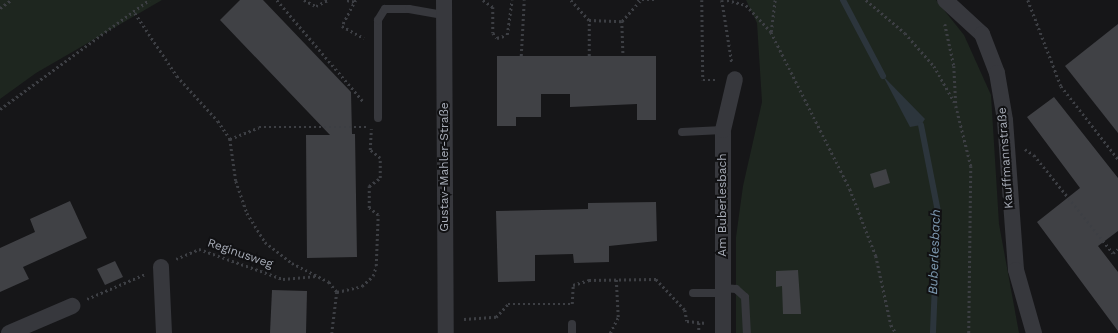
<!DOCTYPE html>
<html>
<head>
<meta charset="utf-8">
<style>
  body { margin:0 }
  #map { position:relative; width:1118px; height:333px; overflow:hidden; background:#161618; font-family:"Work Sans",sans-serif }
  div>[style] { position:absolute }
  .green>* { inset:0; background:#1e261f }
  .water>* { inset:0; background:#2c353c }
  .stream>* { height:6px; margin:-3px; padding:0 3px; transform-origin:3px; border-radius:3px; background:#2c353c }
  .building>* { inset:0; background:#404145 }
  .path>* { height:2.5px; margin-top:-1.25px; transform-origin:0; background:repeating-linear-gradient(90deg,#3d3f44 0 2px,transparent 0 5px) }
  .service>* { height:8px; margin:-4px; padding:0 4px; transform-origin:4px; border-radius:4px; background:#37383d }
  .minor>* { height:16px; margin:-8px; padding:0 8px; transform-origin:8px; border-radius:8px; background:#37383d }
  span { translate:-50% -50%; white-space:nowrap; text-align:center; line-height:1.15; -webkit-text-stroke:4px #111113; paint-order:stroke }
  .street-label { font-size:12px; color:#a8adb8 }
  .water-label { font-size:13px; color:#7f9bb3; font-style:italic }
</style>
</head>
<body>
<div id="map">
  <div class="green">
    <i style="clip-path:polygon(0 0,162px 0,36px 73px,0 99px)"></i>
    <i style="clip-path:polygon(746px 0,936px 0,964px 35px,991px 95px,999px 224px,1019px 333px,736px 333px,736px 237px,743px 186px,762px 102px,757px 23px)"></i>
  </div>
  <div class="water">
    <i style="clip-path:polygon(883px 76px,925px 119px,921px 125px,910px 127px)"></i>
  </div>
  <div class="stream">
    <i style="left:843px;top:0;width:86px;rotate:62.2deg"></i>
    <i style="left:921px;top:125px;width:89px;rotate:78.9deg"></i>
    <i style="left:938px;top:212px;width:121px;rotate:92.4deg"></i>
  </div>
  <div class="building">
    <i style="clip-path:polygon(240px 0,263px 0,351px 92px,352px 134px,355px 134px,357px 257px,307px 258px,306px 135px,330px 135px,220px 20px)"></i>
    <i style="clip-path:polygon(1118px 24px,1118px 133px,1065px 66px)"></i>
    <i style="clip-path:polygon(497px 56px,656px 56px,656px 120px,637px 120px,637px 104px,570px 107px,570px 94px,541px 94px,541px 117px,516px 117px,516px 126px,497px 126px)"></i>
    <i style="clip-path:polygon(1054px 97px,1118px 178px,1118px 231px,1098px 246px,1118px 272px,1118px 331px,1037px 222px,1080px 188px,1027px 117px)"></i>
    <i style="clip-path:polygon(886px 169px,890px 183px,874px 188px,870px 174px)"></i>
    <i style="clip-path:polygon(70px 201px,87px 238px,23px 267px,29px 279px,0 292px,0 248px,35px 232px,30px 219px)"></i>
    <i style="clip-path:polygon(656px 202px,657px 241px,609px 246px,609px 262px,574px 263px,573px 254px,535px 255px,535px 281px,498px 282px,496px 211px,588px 209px,588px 203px)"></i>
    <i style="clip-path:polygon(115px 261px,123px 277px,105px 285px,97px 269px)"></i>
    <i style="clip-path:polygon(798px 270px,801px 314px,783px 314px,782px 286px,776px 287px,776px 271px)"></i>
    <i style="clip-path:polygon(272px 290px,307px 291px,306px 333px,270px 333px)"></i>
  </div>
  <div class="path">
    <i style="left:277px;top:0;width:133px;rotate:49.6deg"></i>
    <i style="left:304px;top:0;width:13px;rotate:27deg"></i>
    <i style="left:316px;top:6px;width:13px;rotate:-27deg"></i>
    <i style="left:347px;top:0;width:8px;rotate:14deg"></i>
    <i style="left:356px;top:0;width:30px;rotate:118deg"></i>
    <i style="left:342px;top:26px;width:25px;rotate:29deg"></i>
    <i style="left:483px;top:0;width:12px;rotate:35deg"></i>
    <i style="left:493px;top:7px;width:26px;rotate:90deg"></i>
    <i style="left:493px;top:33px;width:6px;rotate:51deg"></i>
    <i style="left:497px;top:38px;width:10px;rotate:-17deg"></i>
    <i style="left:507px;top:35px;width:35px;rotate:-82deg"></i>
    <i style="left:571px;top:0;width:27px;rotate:48deg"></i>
    <i style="left:637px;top:0;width:18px"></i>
    <i style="left:702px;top:0;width:80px;rotate:89.3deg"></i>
    <i style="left:703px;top:80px;width:14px"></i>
    <i style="left:722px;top:0;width:64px;rotate:81deg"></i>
    <i style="left:727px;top:0;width:20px;rotate:15deg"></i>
    <i style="left:746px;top:5px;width:37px;rotate:47deg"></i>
    <i style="left:771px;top:32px;width:32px;rotate:-83deg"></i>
    <i style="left:866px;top:0;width:51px;rotate:40.2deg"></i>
    <i style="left:905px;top:33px;width:44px;rotate:48.7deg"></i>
    <i style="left:934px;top:66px;width:45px;rotate:60.6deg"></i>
    <i style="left:1028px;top:0;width:92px;rotate:69deg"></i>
    <i style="left:1061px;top:86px;width:93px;rotate:52deg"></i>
    <i style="left:0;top:8px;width:14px;rotate:-36deg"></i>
    <i style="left:135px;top:13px;width:76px;rotate:56.3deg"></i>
    <i style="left:177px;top:76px;width:61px;rotate:47.7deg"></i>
    <i style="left:218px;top:121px;width:22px;rotate:56deg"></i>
    <i style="left:230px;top:139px;width:42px;rotate:81.9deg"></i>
    <i style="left:236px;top:181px;width:34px;rotate:71deg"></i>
    <i style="left:247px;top:213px;width:34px;rotate:58deg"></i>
    <i style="left:265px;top:242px;width:34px;rotate:38deg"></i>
    <i style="left:292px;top:263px;width:42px;rotate:27.2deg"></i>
    <i style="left:329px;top:282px;width:13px;rotate:51deg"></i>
    <i style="left:337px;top:292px;width:41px;rotate:97deg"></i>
    <i style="left:622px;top:21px;width:27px;rotate:-48deg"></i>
    <i style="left:945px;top:24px;width:43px;rotate:77.9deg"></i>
    <i style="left:954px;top:66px;width:40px;rotate:87.1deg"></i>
    <i style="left:956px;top:106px;width:62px;rotate:76deg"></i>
    <i style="left:971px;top:166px;width:167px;rotate:90.7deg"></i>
    <i style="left:771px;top:32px;width:176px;rotate:63.3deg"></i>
    <i style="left:850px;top:189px;width:72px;rotate:68.8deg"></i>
    <i style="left:876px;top:256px;width:71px;rotate:77.7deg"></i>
    <i style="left:891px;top:325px;width:9px;rotate:58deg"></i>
    <i style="left:521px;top:56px;width:56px;rotate:-86.9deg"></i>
    <i style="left:589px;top:56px;width:36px;rotate:-90deg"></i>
    <i style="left:589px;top:20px;width:33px;rotate:2deg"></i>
    <i style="left:622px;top:21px;width:35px;rotate:88deg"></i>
    <i style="left:0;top:109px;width:185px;rotate:-36.2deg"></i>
    <i style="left:230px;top:139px;width:31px;rotate:-22deg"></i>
    <i style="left:259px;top:127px;width:110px"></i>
    <i style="left:1025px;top:149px;width:11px;rotate:34deg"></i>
    <i style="left:1034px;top:155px;width:126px;rotate:51.1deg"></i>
    <i style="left:1113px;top:253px;width:6px;rotate:-39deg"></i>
    <i style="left:176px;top:259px;width:25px;rotate:-23deg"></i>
    <i style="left:199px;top:249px;width:89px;rotate:19.7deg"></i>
    <i style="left:283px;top:279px;width:33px;rotate:-5deg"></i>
    <i style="left:337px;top:292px;width:26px;rotate:-13deg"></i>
    <i style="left:362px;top:286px;width:15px;rotate:-42deg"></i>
    <i style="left:373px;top:276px;width:10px;rotate:-73deg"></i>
    <i style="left:376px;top:266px;width:51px;rotate:-87.8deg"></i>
    <i style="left:378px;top:215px;width:11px;rotate:-142deg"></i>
    <i style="left:369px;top:208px;width:22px;rotate:-90deg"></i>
    <i style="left:369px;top:186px;width:14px;rotate:-36deg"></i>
    <i style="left:380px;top:178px;width:20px;rotate:-90deg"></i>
    <i style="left:380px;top:158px;width:13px;rotate:-141deg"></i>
    <i style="left:370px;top:150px;width:21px;rotate:-87deg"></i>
    <i style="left:87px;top:299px;width:63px;rotate:-23.3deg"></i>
    <i style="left:464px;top:319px;width:32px;rotate:-4deg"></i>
    <i style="left:496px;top:317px;width:18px;rotate:-47deg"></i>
    <i style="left:508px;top:304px;width:64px"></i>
    <i style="left:572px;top:304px;width:19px;rotate:-87deg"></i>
    <i style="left:573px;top:285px;width:17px;rotate:-17deg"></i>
    <i style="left:589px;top:280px;width:67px;rotate:-0.9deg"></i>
    <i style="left:656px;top:279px;width:42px;rotate:46.9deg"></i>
    <i style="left:685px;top:310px;width:11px;rotate:80deg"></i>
    <i style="left:687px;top:321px;width:19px;rotate:6deg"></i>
    <i style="left:699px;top:323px;width:10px;rotate:90deg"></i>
    <i style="left:610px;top:333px;width:18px;rotate:-63deg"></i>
    <i style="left:618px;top:317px;width:38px;rotate:-93deg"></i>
  </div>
  <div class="service">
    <i style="left:378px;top:118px;width:98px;rotate:-90deg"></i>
    <i style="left:378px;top:20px;width:13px;rotate:-58deg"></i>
    <i style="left:385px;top:9px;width:24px"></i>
    <i style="left:409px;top:9px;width:36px;rotate:10deg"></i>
    <i style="left:682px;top:132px;width:41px;rotate:-2.8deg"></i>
    <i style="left:723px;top:288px;width:13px;rotate:4deg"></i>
    <i style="left:736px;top:289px;width:12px;rotate:42deg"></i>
    <i style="left:745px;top:297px;width:36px;rotate:87deg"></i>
    <i style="left:693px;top:293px;width:30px"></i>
    <i style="left:572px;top:333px;width:9px;rotate:-90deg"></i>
  </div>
  <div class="minor">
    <i style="left:444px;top:0;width:333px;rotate:89.7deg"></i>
    <i style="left:945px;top:0;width:50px;rotate:42.6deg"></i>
    <i style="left:982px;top:34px;width:42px;rotate:69deg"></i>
    <i style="left:997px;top:73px;width:48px;rotate:80.3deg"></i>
    <i style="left:1005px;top:120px;width:150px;rotate:85.8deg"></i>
    <i style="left:1016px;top:270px;width:66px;rotate:74.1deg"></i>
    <i style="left:161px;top:267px;width:66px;rotate:87.4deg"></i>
    <i style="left:9px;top:333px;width:69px;rotate:-23.2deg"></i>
    <i style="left:723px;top:333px;width:203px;rotate:-90deg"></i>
    <i style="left:723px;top:130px;width:52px;rotate:-76.8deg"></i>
  </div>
  <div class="street-label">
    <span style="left:1006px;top:158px;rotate:-94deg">Kauffmannstraße</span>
    <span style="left:445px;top:167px;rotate:-90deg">Gustav-Mahler-Straße</span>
    <span style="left:723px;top:205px;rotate:-90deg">Am Buberlesbach</span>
    <span style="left:240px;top:254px;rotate:19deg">Reginusweg</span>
  </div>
  <div class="water-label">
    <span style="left:935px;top:252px;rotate:-88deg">Buberlesbach</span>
  </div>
</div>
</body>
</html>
